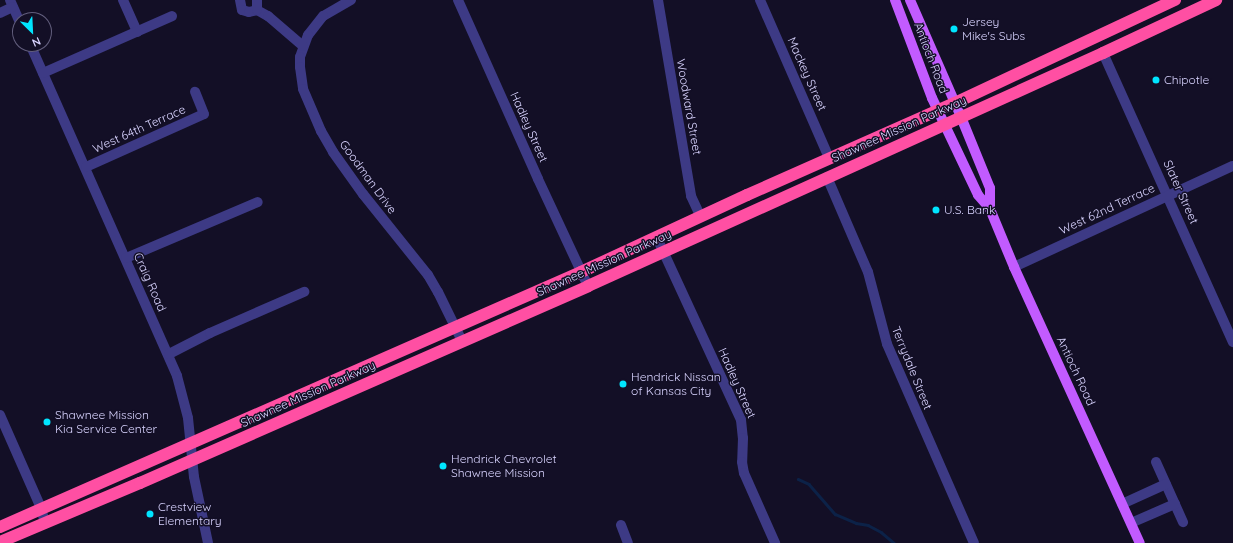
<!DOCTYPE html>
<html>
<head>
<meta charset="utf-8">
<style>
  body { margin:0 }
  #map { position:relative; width:1233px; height:543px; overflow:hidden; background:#130f26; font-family:Quicksand,sans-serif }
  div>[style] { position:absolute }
  .stream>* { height:2.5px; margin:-1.25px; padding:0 1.25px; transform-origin:1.25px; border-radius:1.25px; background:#0c2248 }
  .minor>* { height:10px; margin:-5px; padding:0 5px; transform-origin:5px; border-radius:5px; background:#3d3a85 }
  .major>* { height:10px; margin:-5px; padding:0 5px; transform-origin:5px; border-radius:5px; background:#c25bff }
  .highway>* { height:12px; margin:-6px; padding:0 6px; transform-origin:6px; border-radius:6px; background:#ff4fa3 }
  .dots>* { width:11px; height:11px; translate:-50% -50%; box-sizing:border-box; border:2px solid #130f26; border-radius:50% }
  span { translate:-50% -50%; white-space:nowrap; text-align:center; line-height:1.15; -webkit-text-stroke:3px #130f26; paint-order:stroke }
  .poi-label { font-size:12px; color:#d9d4ff }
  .left { translate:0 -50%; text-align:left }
  .street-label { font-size:12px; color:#d9d4ff }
  .north { position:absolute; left:12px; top:12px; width:40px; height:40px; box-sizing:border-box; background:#130f26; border:1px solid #625e7d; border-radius:50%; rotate:156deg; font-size:11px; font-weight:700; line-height:16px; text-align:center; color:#d9d4ff }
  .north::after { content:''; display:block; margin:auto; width:14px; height:18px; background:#00e5ff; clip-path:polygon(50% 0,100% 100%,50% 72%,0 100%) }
</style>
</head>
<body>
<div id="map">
  <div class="stream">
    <i style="left:798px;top:479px;width:12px;rotate:24deg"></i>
    <i style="left:809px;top:484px;width:40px;rotate:49deg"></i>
    <i style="left:835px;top:514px;width:23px;rotate:23deg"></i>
    <i style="left:856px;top:523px;width:12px;rotate:9deg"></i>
    <i style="left:868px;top:525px;width:15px;rotate:28deg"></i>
    <i style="left:881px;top:532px;width:17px;rotate:40deg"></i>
  </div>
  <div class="minor">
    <i style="left:10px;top:0;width:24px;rotate:66deg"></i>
    <i style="left:123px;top:0;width:35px;rotate:66deg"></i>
    <i style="left:240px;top:0;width:10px;rotate:79deg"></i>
    <i style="left:242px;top:10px;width:7px;rotate:16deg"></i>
    <i style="left:249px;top:12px;width:8px;rotate:-14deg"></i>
    <i style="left:351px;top:0;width:32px;rotate:150deg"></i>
    <i style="left:323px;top:16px;width:24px;rotate:128deg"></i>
    <i style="left:308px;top:35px;width:23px;rotate:110deg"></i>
    <i style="left:300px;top:57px;width:10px;rotate:90deg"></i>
    <i style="left:300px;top:67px;width:22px;rotate:82deg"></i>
    <i style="left:303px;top:89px;width:46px;rotate:66.8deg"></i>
    <i style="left:321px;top:131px;width:24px;rotate:60deg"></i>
    <i style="left:333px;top:152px;width:52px;rotate:54.5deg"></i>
    <i style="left:363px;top:194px;width:104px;rotate:51.3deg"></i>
    <i style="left:428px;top:275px;width:20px;rotate:60deg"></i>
    <i style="left:438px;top:292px;width:55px;rotate:63.9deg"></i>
    <i style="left:458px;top:0;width:196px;rotate:65.9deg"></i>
    <i style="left:538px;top:179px;width:118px;rotate:65deg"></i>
    <i style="left:658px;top:0;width:199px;rotate:80.4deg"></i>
    <i style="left:691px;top:196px;width:23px;rotate:65deg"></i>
    <i style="left:760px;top:0;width:172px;rotate:66.4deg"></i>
    <i style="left:257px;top:10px;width:13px;rotate:29deg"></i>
    <i style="left:268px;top:16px;width:46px;rotate:40.6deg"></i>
    <i style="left:257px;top:10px;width:10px;rotate:-90deg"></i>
    <i style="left:0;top:13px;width:14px;rotate:-25deg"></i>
    <i style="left:30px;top:44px;width:363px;rotate:66.1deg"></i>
    <i style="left:177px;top:376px;width:43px;rotate:75.3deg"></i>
    <i style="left:188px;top:418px;width:59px;rotate:84.2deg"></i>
    <i style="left:194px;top:477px;width:67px;rotate:78deg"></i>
    <i style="left:1103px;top:53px;width:317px;rotate:65.8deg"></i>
    <i style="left:43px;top:73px;width:141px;rotate:-23.8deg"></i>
    <i style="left:86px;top:167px;width:129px;rotate:-24.2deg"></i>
    <i style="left:204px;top:114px;width:24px;rotate:-112deg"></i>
    <i style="left:827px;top:177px;width:103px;rotate:66.7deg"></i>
    <i style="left:868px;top:272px;width:74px;rotate:75.2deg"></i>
    <i style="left:887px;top:344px;width:217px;rotate:66.4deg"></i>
    <i style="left:657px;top:238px;width:200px;rotate:65.2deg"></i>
    <i style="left:741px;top:420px;width:18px;rotate:84deg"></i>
    <i style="left:743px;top:438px;width:24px;rotate:92deg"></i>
    <i style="left:742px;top:462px;width:11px;rotate:80deg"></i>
    <i style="left:744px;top:473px;width:77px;rotate:66.1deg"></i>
    <i style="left:126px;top:258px;width:143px;rotate:-23deg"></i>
    <i style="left:1014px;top:267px;width:241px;rotate:-24.8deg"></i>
    <i style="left:169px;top:354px;width:46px;rotate:-27.1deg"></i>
    <i style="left:210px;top:333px;width:103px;rotate:-23.6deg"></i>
    <i style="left:0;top:415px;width:102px;rotate:66.2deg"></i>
    <i style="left:41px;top:508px;width:16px;rotate:75deg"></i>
    <i style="left:1156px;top:462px;width:66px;rotate:65.8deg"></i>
    <i style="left:1122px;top:504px;width:48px;rotate:-24.4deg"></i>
    <i style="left:1131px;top:523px;width:48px;rotate:-23.4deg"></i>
    <i style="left:621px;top:525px;width:19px;rotate:69deg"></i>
  </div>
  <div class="major">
    <i style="left:895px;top:0;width:105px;rotate:69.3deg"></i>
    <i style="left:932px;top:98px;width:107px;rotate:64.6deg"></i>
    <i style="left:978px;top:195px;width:18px;rotate:49deg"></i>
    <i style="left:990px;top:209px;width:63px;rotate:67.5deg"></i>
    <i style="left:1014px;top:267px;width:303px;rotate:65.5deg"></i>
    <i style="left:910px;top:0;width:128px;rotate:66.4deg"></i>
    <i style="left:961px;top:117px;width:77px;rotate:67.8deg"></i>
    <i style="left:990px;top:188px;width:21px;rotate:90deg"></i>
  </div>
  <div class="highway">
    <i style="left:0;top:527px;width:634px;rotate:-23.7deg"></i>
    <i style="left:581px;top:272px;width:183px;rotate:-24.9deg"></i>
    <i style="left:747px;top:195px;width:227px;rotate:-23.9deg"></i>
    <i style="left:955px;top:103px;width:243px;rotate:-25.1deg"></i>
    <i style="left:0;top:542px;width:152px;rotate:-22.9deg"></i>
    <i style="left:140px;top:483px;width:489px;rotate:-23.7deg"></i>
    <i style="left:588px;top:286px;width:565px;rotate:-24.34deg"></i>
    <i style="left:1103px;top:53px;width:125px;rotate:-25.1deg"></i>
  </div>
  <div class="dots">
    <i style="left:954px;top:29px;background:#00e5ff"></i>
    <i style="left:1156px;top:80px;background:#00e5ff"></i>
    <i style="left:936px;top:210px;background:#00e5ff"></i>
    <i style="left:623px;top:384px;background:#00e5ff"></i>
    <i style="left:47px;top:422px;background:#00e5ff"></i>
    <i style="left:443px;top:466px;background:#00e5ff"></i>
    <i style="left:150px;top:514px;background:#00e5ff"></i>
  </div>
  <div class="poi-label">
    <span class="left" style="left:962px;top:29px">Jersey<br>Mike's Subs</span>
    <span class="left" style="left:1164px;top:80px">Chipotle</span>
    <span class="left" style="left:944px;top:210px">U.S. Bank</span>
    <span class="left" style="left:631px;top:384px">Hendrick Nissan<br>of Kansas City</span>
    <span class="left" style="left:55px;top:422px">Shawnee Mission<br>Kia Service Center</span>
    <span class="left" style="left:451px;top:466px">Hendrick Chevrolet<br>Shawnee Mission</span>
    <span class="left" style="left:158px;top:514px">Crestview<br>Elementary</span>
  </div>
  <div class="street-label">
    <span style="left:931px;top:58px;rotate:69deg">Antioch Road</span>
    <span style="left:807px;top:74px;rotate:66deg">Mackey Street</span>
    <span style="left:689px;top:107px;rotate:80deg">Woodward Street</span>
    <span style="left:529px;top:127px;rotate:66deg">Hadley Street</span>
    <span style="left:139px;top:129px;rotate:-24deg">West 64th Terrace</span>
    <span style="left:899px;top:129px;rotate:-24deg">Shawnee Mission Parkway</span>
    <span style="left:368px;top:177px;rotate:54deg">Goodman Drive</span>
    <span style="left:1181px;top:192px;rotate:66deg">Slater Street</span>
    <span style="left:1107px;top:209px;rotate:-25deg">West 62nd Terrace</span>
    <span style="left:604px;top:263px;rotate:-24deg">Shawnee Mission Parkway</span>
    <span style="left:150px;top:282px;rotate:66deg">Craig Road</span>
    <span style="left:912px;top:368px;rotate:68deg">Terrydale Street</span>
    <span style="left:1076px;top:371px;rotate:65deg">Antioch Road</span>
    <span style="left:737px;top:383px;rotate:66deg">Hadley Street</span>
    <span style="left:308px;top:394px;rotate:-24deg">Shawnee Mission Parkway</span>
  </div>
  <div class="north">N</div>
</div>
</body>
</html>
